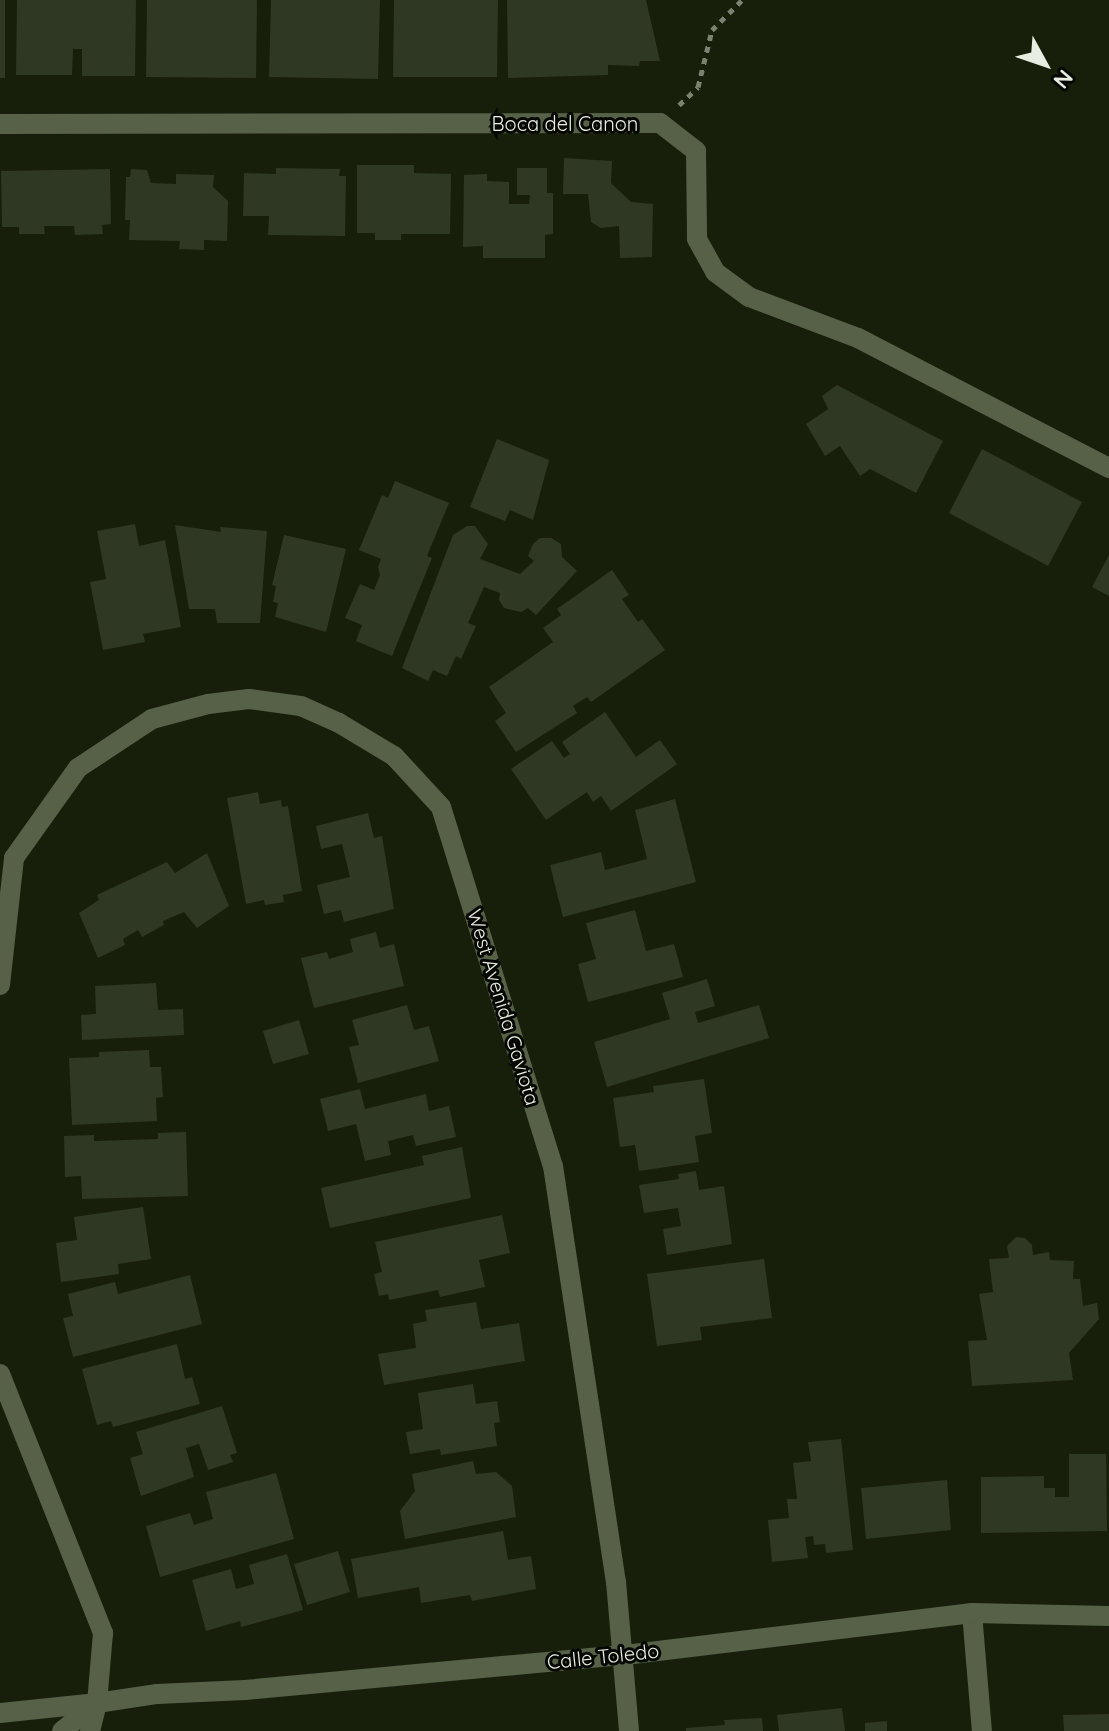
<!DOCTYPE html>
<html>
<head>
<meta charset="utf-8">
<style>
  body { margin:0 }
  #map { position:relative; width:1109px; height:1731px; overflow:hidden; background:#171f0b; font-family:Quicksand,sans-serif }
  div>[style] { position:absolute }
  .building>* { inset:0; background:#2f3823 }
  .path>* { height:5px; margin-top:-2.5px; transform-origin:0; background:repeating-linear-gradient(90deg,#7b8272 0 6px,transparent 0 12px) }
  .minor>* { height:20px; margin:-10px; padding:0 10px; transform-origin:10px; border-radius:10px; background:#566148 }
  .tertiary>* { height:20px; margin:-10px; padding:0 10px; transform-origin:10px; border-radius:10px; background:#566148 }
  span { translate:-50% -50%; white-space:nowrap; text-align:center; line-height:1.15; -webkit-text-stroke:6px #050802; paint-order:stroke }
  .street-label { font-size:20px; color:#e7ede0 }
  .north { position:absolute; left:1005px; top:24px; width:80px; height:80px; -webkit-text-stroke:6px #050802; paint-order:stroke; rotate:130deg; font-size:22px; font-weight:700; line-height:32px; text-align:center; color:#e7ede0 }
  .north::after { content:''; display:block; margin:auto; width:28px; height:36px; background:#e7ede0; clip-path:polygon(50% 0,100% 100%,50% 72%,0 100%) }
</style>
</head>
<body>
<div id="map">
  <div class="building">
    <i style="clip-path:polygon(0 0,5px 0,5px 78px,0 78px)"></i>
    <i style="clip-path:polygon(17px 0,136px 0,135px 76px,82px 76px,82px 49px,73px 49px,72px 75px,16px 75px)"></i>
    <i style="clip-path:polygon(147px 0,257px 0,256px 78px,146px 77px)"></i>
    <i style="clip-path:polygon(271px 0,380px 0,378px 79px,269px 77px)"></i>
    <i style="clip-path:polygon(394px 0,498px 0,497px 77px,393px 77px)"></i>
    <i style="clip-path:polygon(507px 0,646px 0,660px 61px,640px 61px,639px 66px,608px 65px,608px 75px,508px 78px)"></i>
    <i style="clip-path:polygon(564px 158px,612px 161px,611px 183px,631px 202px,653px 204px,652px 257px,620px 258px,619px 226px,601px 228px,591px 222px,588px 194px,563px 194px)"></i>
    <i style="clip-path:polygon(357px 165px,414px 165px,414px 173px,451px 174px,450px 234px,401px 234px,401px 240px,375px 240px,375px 233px,357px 233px)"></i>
    <i style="clip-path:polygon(276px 168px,340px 169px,339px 176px,346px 176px,345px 236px,268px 235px,269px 216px,243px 216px,244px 173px,276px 174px)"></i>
    <i style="clip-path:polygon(517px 168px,547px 168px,547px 193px,553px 193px,553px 234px,545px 235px,545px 258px,483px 258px,483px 246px,463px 247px,464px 175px,487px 174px,487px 181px,509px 182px,509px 204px,529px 204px,530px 195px,517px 195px)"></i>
    <i style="clip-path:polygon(110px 169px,111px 224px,102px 225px,103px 234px,75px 235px,74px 226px,44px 226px,45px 234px,19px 234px,19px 227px,2px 227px,1px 171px)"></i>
    <i style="clip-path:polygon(131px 169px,147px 170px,151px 183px,176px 184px,176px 174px,214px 175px,213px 187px,228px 201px,227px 241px,204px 240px,204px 250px,179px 249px,180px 241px,129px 240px,130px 220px,125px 220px,126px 177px,130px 177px)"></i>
    <i style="clip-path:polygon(837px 385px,943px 441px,916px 493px,870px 469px,860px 476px,840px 446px,825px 456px,806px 424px,828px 409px,822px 396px)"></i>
    <i style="clip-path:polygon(497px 439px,549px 460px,533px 520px,510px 510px,505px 521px,470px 507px)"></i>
    <i style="clip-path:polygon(982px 449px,1082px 502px,1048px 566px,949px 513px)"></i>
    <i style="clip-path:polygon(395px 481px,449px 503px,427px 556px,432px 558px,392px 656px,356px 641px,362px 625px,345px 618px,360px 584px,374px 590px,380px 575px,378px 567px,381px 559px,359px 550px,382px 495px,388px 498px)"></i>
    <i style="clip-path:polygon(135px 524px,139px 546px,165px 540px,181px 627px,143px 634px,145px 642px,103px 650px,90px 582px,106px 579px,97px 531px)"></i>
    <i style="clip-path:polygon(175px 525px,221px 532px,220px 527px,267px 531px,260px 623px,217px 623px,215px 609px,189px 609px)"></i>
    <i style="clip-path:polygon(467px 526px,475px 526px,488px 544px,480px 559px,520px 574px,534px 561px,528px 556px,533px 544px,540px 538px,551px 538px,561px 544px,562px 557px,577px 571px,536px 615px,528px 608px,521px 612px,504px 608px,499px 600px,500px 593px,484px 587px,468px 623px,476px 626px,461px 659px,456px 656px,447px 676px,433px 670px,428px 681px,402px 668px,453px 535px)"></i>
    <i style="clip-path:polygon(284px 535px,346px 549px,326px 632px,275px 617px,278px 603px,273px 602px,276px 586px,272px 585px)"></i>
    <i style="clip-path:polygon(1109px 555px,1109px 596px,1092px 587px)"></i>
    <i style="clip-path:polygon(612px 570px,629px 595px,622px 599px,638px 622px,642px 619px,665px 650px,591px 702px,587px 697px,573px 706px,577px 713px,516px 752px,495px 721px,506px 713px,489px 687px,553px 642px,543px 628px,561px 615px,557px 609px)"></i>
    <i style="clip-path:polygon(605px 712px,636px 757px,660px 740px,677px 764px,611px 811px,601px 796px,593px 802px,587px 792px,546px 820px,511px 769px,552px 741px,564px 758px,570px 754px,562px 742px)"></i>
    <i style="clip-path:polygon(258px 792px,260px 804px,281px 800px,282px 807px,288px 806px,302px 891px,283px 895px,284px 902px,265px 905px,264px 900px,246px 904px,227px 798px)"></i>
    <i style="clip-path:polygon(675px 799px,696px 882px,563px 917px,550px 865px,601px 852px,605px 870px,647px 859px,635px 810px)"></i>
    <i style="clip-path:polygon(368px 813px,374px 838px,382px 836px,394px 909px,344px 922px,341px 910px,324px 914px,317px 885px,350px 877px,342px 844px,321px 849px,316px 826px)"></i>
    <i style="clip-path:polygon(207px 853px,229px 906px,197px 928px,184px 912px,163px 921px,164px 925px,142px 937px,138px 930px,123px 939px,125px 945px,98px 958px,79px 913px,99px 900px,97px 895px,167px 862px,175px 873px)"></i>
    <i style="clip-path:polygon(635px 910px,646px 951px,674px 944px,683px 977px,588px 1002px,578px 964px,596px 959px,586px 923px)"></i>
    <i style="clip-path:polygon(376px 932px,380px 948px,394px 944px,404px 986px,314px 1008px,301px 958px,327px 952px,329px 959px,353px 952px,350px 939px)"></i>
    <i style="clip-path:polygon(707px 979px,715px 1006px,695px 1012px,698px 1023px,759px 1005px,769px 1038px,607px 1087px,594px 1042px,670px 1019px,662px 993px)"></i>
    <i style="clip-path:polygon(156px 983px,158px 1010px,183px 1009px,184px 1035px,82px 1040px,81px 1015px,96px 1014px,95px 986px)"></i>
    <i style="clip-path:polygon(407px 1005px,414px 1030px,429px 1026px,439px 1061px,358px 1083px,349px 1047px,359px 1045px,352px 1020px)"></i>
    <i style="clip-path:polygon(299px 1020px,309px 1054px,273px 1064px,263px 1031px)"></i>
    <i style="clip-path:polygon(149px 1050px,150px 1067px,161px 1067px,163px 1097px,156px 1098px,157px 1121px,72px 1125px,69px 1058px,99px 1057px,99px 1052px)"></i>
    <i style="clip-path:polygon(704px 1079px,712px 1133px,695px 1136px,699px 1162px,639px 1171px,635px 1145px,620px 1147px,613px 1098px,654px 1092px,653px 1086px)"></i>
    <i style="clip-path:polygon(360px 1089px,365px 1109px,426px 1094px,429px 1111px,449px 1106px,456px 1137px,416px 1146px,413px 1135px,388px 1141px,391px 1155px,365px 1161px,356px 1124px,328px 1131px,320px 1099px)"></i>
    <i style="clip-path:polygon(186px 1132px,188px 1196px,82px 1199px,81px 1176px,65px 1177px,64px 1136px,94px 1135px,94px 1141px,158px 1139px,158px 1133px)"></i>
    <i style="clip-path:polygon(462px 1147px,471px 1198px,330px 1228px,321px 1188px,424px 1165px,422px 1156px)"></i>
    <i style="clip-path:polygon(696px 1171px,699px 1190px,724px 1186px,732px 1244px,667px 1255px,663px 1229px,681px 1226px,678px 1208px,644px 1213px,639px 1185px,679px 1179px,678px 1174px)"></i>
    <i style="clip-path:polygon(143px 1207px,151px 1259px,118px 1264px,119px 1274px,61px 1282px,56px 1243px,77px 1240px,74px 1217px)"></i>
    <i style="clip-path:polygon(502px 1215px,510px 1253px,479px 1260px,485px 1287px,440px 1297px,438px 1290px,389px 1300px,388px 1294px,379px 1296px,374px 1274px,382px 1272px,375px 1242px)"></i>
    <i style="clip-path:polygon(1016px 1237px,1025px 1238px,1032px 1245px,1033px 1255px,1049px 1252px,1050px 1260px,1074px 1261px,1073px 1279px,1080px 1279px,1083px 1306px,1097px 1303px,1099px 1319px,1069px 1353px,1073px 1380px,972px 1386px,968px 1341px,987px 1340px,979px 1294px,993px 1292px,989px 1259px,1009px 1258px,1007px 1246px)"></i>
    <i style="clip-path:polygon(764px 1259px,772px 1318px,700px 1327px,702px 1340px,657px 1346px,647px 1274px)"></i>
    <i style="clip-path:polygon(190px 1275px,202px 1324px,73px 1357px,63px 1318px,73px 1316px,68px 1294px,115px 1282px,118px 1294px)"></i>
    <i style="clip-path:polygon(476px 1302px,481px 1329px,519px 1323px,525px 1361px,384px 1385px,378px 1354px,416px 1348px,413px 1324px,427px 1321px,425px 1310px)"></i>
    <i style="clip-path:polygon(177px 1344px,185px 1379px,192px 1377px,200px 1404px,113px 1427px,111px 1421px,97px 1425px,82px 1369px)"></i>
    <i style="clip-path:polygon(473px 1384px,476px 1404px,497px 1401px,500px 1422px,494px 1423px,497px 1446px,441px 1455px,440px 1449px,410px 1454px,406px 1432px,423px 1429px,418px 1393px)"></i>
    <i style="clip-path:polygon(222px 1406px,237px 1453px,230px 1455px,233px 1462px,208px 1470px,199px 1444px,186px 1448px,194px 1477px,141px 1496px,130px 1458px,143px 1454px,136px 1432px)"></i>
    <i style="clip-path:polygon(841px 1439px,853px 1550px,826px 1553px,825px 1544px,814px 1545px,813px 1536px,805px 1537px,808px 1558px,772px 1562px,768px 1520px,789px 1518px,787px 1499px,797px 1499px,793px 1463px,811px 1461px,808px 1442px)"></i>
    <i style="clip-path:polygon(1069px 1454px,1106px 1454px,1107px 1531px,981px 1533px,981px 1477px,1044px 1476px,1044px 1488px,1055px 1488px,1055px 1497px,1069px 1497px)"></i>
    <i style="clip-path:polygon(473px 1461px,476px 1474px,496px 1472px,512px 1486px,516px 1517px,405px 1539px,400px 1511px,415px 1491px,412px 1474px)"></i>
    <i style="clip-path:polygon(276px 1473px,294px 1539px,160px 1577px,146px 1526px,190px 1513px,194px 1525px,213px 1519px,206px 1492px)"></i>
    <i style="clip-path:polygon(947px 1480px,951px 1530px,866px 1539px,861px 1488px)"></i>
    <i style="clip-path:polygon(503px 1531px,508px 1560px,531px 1556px,536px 1589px,472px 1601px,470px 1595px,421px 1603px,419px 1587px,358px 1598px,351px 1559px)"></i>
    <i style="clip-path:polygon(338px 1551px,350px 1592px,307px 1605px,294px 1564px)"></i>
    <i style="clip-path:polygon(287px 1554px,303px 1610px,241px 1627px,240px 1621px,206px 1631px,192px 1580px,231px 1569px,236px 1589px,254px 1584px,249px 1565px)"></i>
    <i style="clip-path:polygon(842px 1708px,845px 1731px,779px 1731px,777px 1715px)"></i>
    <i style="clip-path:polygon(1109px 1714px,1109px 1731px,1064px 1731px,1063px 1715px)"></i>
    <i style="clip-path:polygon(762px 1718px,763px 1731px,686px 1731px,686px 1728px,725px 1725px,724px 1720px)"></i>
    <i style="clip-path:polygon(887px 1721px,887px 1731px,865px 1731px,865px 1723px)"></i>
  </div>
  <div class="path">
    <i style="left:679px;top:105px;width:26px;rotate:-43deg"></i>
    <i style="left:698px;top:87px;width:59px;rotate:-76.2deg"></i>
    <i style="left:712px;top:30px;width:42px;rotate:-45deg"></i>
  </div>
  <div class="minor">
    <i style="left:0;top:124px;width:660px;rotate:-0.09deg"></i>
    <i style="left:660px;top:123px;width:46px;rotate:37.9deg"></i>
    <i style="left:696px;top:151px;width:88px;rotate:89.3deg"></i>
    <i style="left:697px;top:239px;width:38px;rotate:61deg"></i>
    <i style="left:715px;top:272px;width:42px;rotate:36.3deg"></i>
    <i style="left:749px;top:297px;width:116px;rotate:20.6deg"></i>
    <i style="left:858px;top:338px;width:283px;rotate:27.4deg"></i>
    <i style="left:0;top:985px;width:128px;rotate:-83.7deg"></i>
    <i style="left:14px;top:858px;width:110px;rotate:-54.6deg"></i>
    <i style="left:78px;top:768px;width:89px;rotate:-33.5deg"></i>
    <i style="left:152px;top:719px;width:58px;rotate:-15deg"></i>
    <i style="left:208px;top:704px;width:41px;rotate:-7deg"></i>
    <i style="left:249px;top:699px;width:52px;rotate:7.7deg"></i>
    <i style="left:301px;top:706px;width:42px;rotate:24.1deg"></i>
    <i style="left:339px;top:723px;width:64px;rotate:31deg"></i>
    <i style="left:394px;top:756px;width:69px;rotate:47.3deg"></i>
    <i style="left:441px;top:807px;width:376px;rotate:72.7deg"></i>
    <i style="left:553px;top:1166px;width:421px;rotate:81.4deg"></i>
    <i style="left:616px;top:1582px;width:150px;rotate:85deg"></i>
    <i style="left:972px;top:1613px;width:118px;rotate:85.2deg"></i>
    <i style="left:0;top:1713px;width:98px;rotate:-5.9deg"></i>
  </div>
  <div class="tertiary">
    <i style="left:0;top:1374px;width:279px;rotate:68.3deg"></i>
    <i style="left:103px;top:1633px;width:70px;rotate:94.9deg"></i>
    <i style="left:97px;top:1703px;width:29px;rotate:104deg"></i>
    <i style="left:62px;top:1731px;width:45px;rotate:-38.7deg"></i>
    <i style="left:97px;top:1703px;width:61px;rotate:-8.5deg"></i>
    <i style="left:157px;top:1694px;width:88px;rotate:-2.6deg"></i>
    <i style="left:245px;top:1690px;width:382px;rotate:-5.3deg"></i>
    <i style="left:625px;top:1655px;width:350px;rotate:-6.9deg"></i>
    <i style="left:972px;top:1613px;width:137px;rotate:1.3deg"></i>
  </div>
  <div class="street-label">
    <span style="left:565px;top:123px">Boca del Canon</span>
    <span style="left:504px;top:1007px;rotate:73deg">West Avenida Gaviota</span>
    <span style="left:603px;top:1656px;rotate:-6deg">Calle Toledo</span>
  </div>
  <div class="north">N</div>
</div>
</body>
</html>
